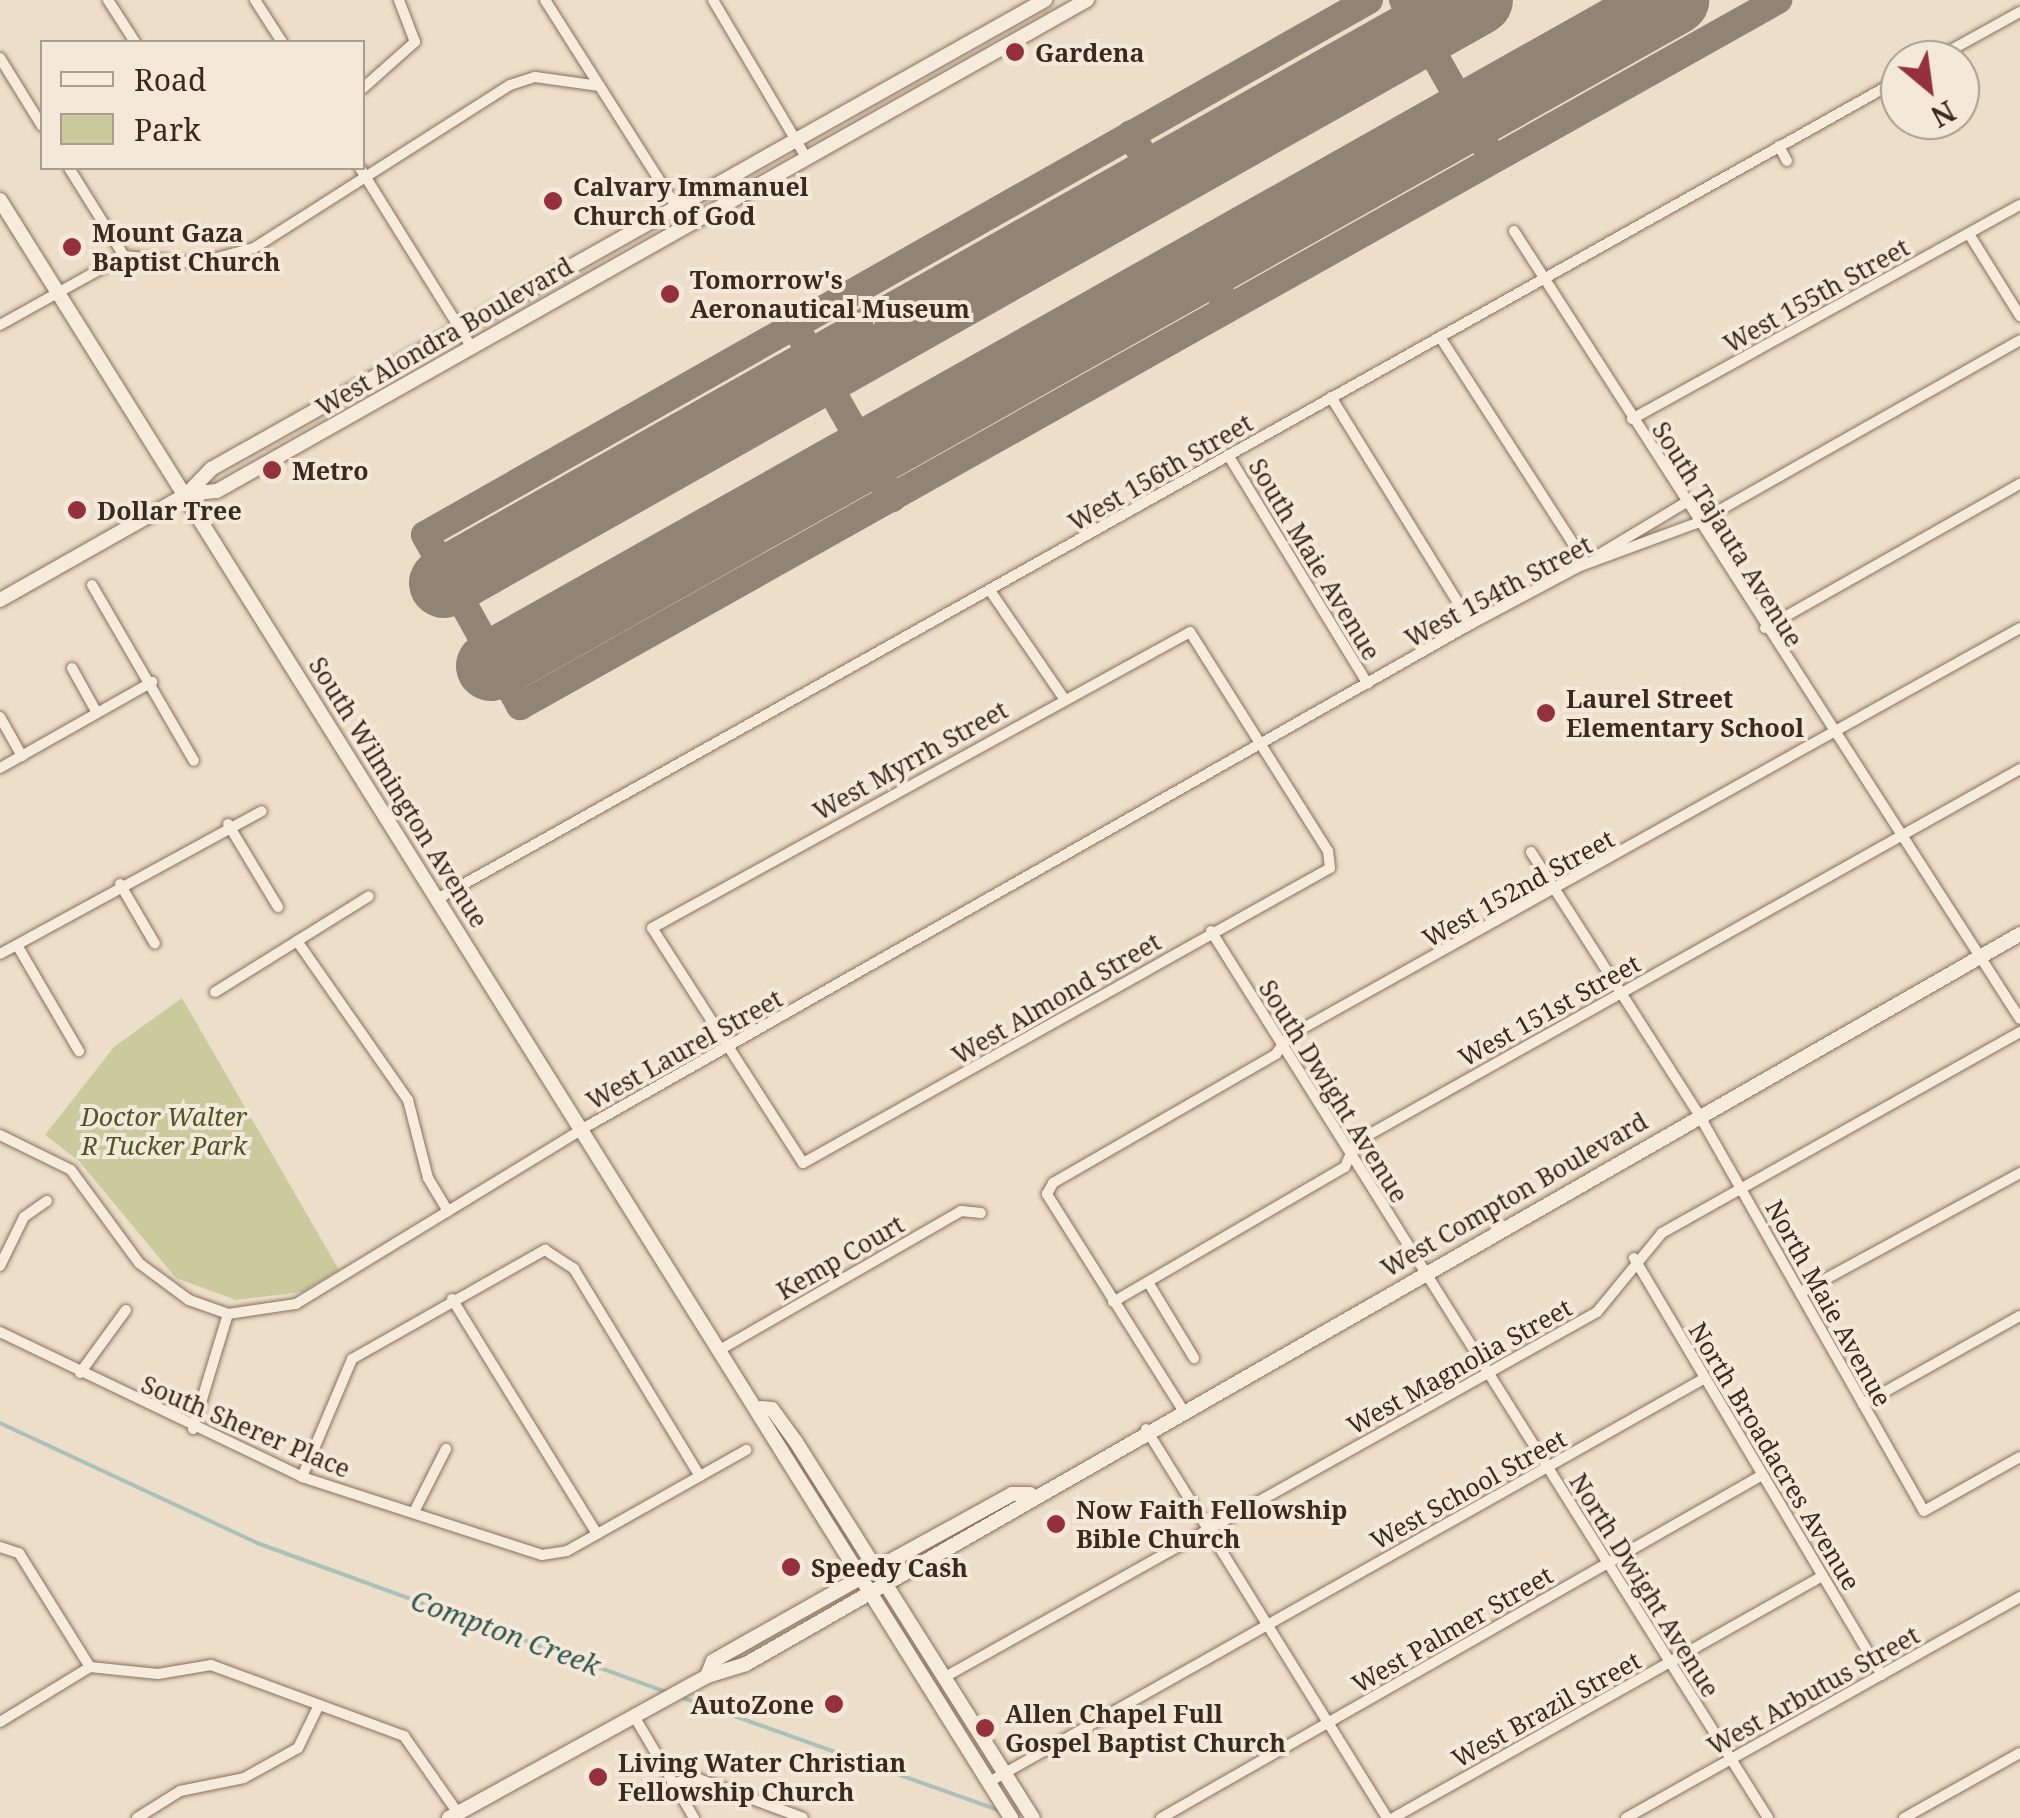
<!DOCTYPE html>
<html>
<head>
<meta charset="utf-8">
<style>
  body { margin:0 }
  #map { position:relative; width:2020px; height:1818px; overflow:hidden; background:#ecdec8; font-family:"Noto Serif",serif }
  div>[style] { position:absolute }
  .green>* { inset:0; background:#caca9d }
  .stream>* { height:4px; margin:-2px; padding:0 2px; transform-origin:2px; border-radius:2px; background:#a9c1b7 }
  .taxiway>* { height:28px; margin:-14px; padding:0 14px; transform-origin:14px; border-radius:14px; background:#928474 }
  .runway>* { height:70px; margin:-35px; padding:0 35px; transform-origin:35px; border-radius:35px; background:#928474 }
  .roads { filter:drop-shadow(0 0 2px #88705e) drop-shadow(0 0 2px #88705e) }
  .street>* { height:10px; margin:-5px; padding:0 5px; transform-origin:5px; border-radius:5px; background:#f7ecdc }
  .secondary>* { height:14px; margin:-7px; padding:0 7px; transform-origin:7px; border-radius:7px; background:#f7ecdc }
  .dots>* { width:28px; height:28px; translate:-50% -50%; box-sizing:border-box; border:5px solid #f4e9d8; border-radius:50% }
  span { translate:-50% -50%; white-space:nowrap; text-align:center; line-height:1.15; -webkit-text-stroke:8px #f4e9d8; paint-order:stroke }
  .poi-label { font-size:25px; color:#392a21; font-weight:700 }
  .left { translate:0 -50%; text-align:left }
  .right { translate:-100% -50%; text-align:right }
  .street-label { font-size:25px; color:#392a21 }
  .park-label { font-size:25px; color:#4e5429; font-style:italic }
  .water-label { font-size:28px; color:#315851; font-style:italic }
  .legend { position:absolute; left:40px; top:40px; width:325px; height:130px; box-sizing:border-box; background:#f4e9d8; border:2px solid #a99d8f; margin:0; padding:12px 18px; list-style:none; font-size:30px; color:#392a21 }
  .legend li { display:flex; align-items:center; gap:20px; height:50px }
  .legend b { width:50px; border:2px solid #a99d8f }
  .north { position:absolute; left:1880px; top:40px; width:100px; height:100px; box-sizing:border-box; background:#f4e9d8; border:2px solid #a99d8f; border-radius:50%; rotate:151deg; font-size:28px; font-weight:700; line-height:40px; text-align:center; color:#392a21 }
  .north::after { content:''; display:block; margin:auto; width:35px; height:45px; background:#94313c; clip-path:polygon(50% 0,100% 100%,50% 72%,0 100%) }
</style>
</head>
<body>
<div id="map">
  <div class="green">
    <i style="clip-path:polygon(182px 998px,339px 1270px,302px 1292px,236px 1300px,176px 1278px,79px 1161px,45px 1135px,114px 1047px)"></i>
  </div>
  <div class="stream">
    <i style="left:0;top:1423px;width:284px;rotate:25deg"></i>
    <i style="left:257px;top:1543px;width:438px;rotate:20deg"></i>
    <i style="left:678px;top:1696px;width:341px;rotate:19.6deg"></i>
  </div>
  <div class="taxiway">
    <i style="left:1369px;top:0;width:1085px;rotate:150.46deg"></i>
    <i style="left:425px;top:535px;width:196px;rotate:60.9deg"></i>
    <i style="left:520px;top:706px;width:1443px;rotate:-29.3deg"></i>
    <i style="left:1403px;top:0;width:183px;rotate:60.5deg"></i>
    <i style="left:1131px;top:134px;width:54px;rotate:61deg"></i>
    <i style="left:1203px;top:263px;width:51px;rotate:60.4deg"></i>
    <i style="left:794px;top:324px;width:200px;rotate:60.6deg"></i>
  </div>
  <div class="runway">
    <i style="left:444px;top:583px;width:1187px;rotate:-29.42deg"></i>
    <i style="left:491px;top:666px;width:1358px;rotate:-29.38deg"></i>
  </div>
  <div class="roads">
    <div class="street">
      <i style="left:108px;top:0;width:50px;rotate:57.3deg"></i>
      <i style="left:255px;top:0;width:50px;rotate:57.3deg"></i>
      <i style="left:545px;top:0;width:265px;rotate:57.6deg"></i>
      <i style="left:713px;top:0;width:182px;rotate:59.4deg"></i>
      <i style="left:0;top:58px;width:80px;rotate:58.3deg"></i>
      <i style="left:1933px;top:60px;width:99px;rotate:-28.9deg"></i>
      <i style="left:362px;top:89px;width:71px;rotate:-41.6deg"></i>
      <i style="left:415px;top:42px;width:45px;rotate:-110.9deg"></i>
      <i style="left:1779px;top:146px;width:17px;rotate:62deg"></i>
      <i style="left:69px;top:168px;width:104px;rotate:58deg"></i>
      <i style="left:360px;top:168px;width:210px;rotate:58.1deg"></i>
      <i style="left:1514px;top:231px;width:936px;rotate:57.29deg"></i>
      <i style="left:1969px;top:234px;width:97px;rotate:58.1deg"></i>
      <i style="left:0;top:325px;width:142px;rotate:-29.1deg"></i>
      <i style="left:124px;top:256px;width:74px;rotate:5.4deg"></i>
      <i style="left:198px;top:263px;width:58px;rotate:-15deg"></i>
      <i style="left:254px;top:248px;width:303px;rotate:-32.5deg"></i>
      <i style="left:510px;top:85px;width:26px;rotate:-18deg"></i>
      <i style="left:535px;top:77px;width:65px;rotate:8deg"></i>
      <i style="left:1440px;top:337px;width:268px;rotate:57.2deg"></i>
      <i style="left:1331px;top:397px;width:267px;rotate:58.3deg"></i>
      <i style="left:1632px;top:419px;width:443px;rotate:-28.9deg"></i>
      <i style="left:1228px;top:455px;width:268px;rotate:58.6deg"></i>
      <i style="left:1600px;top:554px;width:99px;rotate:-31deg"></i>
      <i style="left:92px;top:585px;width:203px;rotate:59.9deg"></i>
      <i style="left:991px;top:592px;width:127px;rotate:55.6deg"></i>
      <i style="left:1765px;top:628px;width:293px;rotate:-29.5deg"></i>
      <i style="left:1190px;top:632px;width:259px;rotate:57.8deg"></i>
      <i style="left:1328px;top:851px;width:17px;rotate:83deg"></i>
      <i style="left:1330px;top:868px;width:604px;rotate:150.76deg"></i>
      <i style="left:803px;top:1163px;width:279px;rotate:-122.7deg"></i>
      <i style="left:652px;top:928px;width:614px;rotate:-28.82deg"></i>
      <i style="left:72px;top:668px;width:51px;rotate:60.9deg"></i>
      <i style="left:0;top:717px;width:45px;rotate:60.6deg"></i>
      <i style="left:0;top:768px;width:175px;rotate:-29.5deg"></i>
      <i style="left:228px;top:824px;width:97px;rotate:58.9deg"></i>
      <i style="left:1531px;top:852px;width:312px;rotate:57.4deg"></i>
      <i style="left:1699px;top:1115px;width:455px;rotate:60.4deg"></i>
      <i style="left:1924px;top:1511px;width:110px;rotate:-29.4deg"></i>
      <i style="left:120px;top:884px;width:69px;rotate:59.7deg"></i>
      <i style="left:439px;top:898px;width:1675px;rotate:-29.27deg"></i>
      <i style="left:1211px;top:931px;width:1047px;rotate:57.87deg"></i>
      <i style="left:297px;top:941px;width:194px;rotate:55.1deg"></i>
      <i style="left:408px;top:1100px;width:81px;rotate:75.6deg"></i>
      <i style="left:428px;top:1178px;width:39px;rotate:59deg"></i>
      <i style="left:17px;top:945px;width:123px;rotate:59.7deg"></i>
      <i style="left:0;top:954px;width:298px;rotate:-28.6deg"></i>
      <i style="left:215px;top:992px;width:181px;rotate:-31.9deg"></i>
      <i style="left:0;top:1135px;width:79px;rotate:26.2deg"></i>
      <i style="left:71px;top:1170px;width:115px;rotate:53.8deg"></i>
      <i style="left:139px;top:1263px;width:62px;rotate:36.5deg"></i>
      <i style="left:189px;top:1300px;width:41px;rotate:19.7deg"></i>
      <i style="left:228px;top:1314px;width:69px;rotate:-8.4deg"></i>
      <i style="left:296px;top:1304px;width:338px;rotate:-31.4deg"></i>
      <i style="left:584px;top:1128px;width:1020px;rotate:-29.61deg"></i>
      <i style="left:1471px;top:624px;width:123px;rotate:-28deg"></i>
      <i style="left:1580px;top:566px;width:125px;rotate:-20.2deg"></i>
      <i style="left:1697px;top:523px;width:371px;rotate:-29.5deg"></i>
      <i style="left:1634px;top:1258px;width:485px;rotate:59.3deg"></i>
      <i style="left:0;top:1266px;width:55px;rotate:-63.9deg"></i>
      <i style="left:24px;top:1217px;width:28px;rotate:-35deg"></i>
      <i style="left:1148px;top:1282px;width:89px;rotate:58.8deg"></i>
      <i style="left:1800px;top:1293px;width:251px;rotate:-28.6deg"></i>
      <i style="left:452px;top:1299px;width:276px;rotate:58.3deg"></i>
      <i style="left:1113px;top:1302px;width:268px;rotate:-30.2deg"></i>
      <i style="left:1345px;top:1167px;width:27px;rotate:-66deg"></i>
      <i style="left:1356px;top:1142px;width:762px;rotate:-29.32deg"></i>
      <i style="left:0;top:1332px;width:335px;rotate:25.6deg"></i>
      <i style="left:302px;top:1477px;width:252px;rotate:18deg"></i>
      <i style="left:542px;top:1555px;width:25px;rotate:-9deg"></i>
      <i style="left:567px;top:1551px;width:206px;rotate:-29.4deg"></i>
      <i style="left:723px;top:1348px;width:275px;rotate:-29.9deg"></i>
      <i style="left:961px;top:1211px;width:20px;rotate:6deg"></i>
      <i style="left:80px;top:1373px;width:78px;rotate:-53.9deg"></i>
      <i style="left:1863px;top:1404px;width:180px;rotate:-29.3deg"></i>
      <i style="left:1181px;top:1407px;width:252px;rotate:-122.2deg"></i>
      <i style="left:1047px;top:1194px;width:13px;rotate:-61deg"></i>
      <i style="left:1053px;top:1183px;width:258px;rotate:-30deg"></i>
      <i style="left:1276px;top:1054px;width:22px;rotate:-54deg"></i>
      <i style="left:1289px;top:1036px;width:837px;rotate:-29.17deg"></i>
      <i style="left:193px;top:1429px;width:120px;rotate:-73.1deg"></i>
      <i style="left:1146px;top:1429px;width:458px;rotate:58.2deg"></i>
      <i style="left:302px;top:1477px;width:128px;rotate:-67deg"></i>
      <i style="left:352px;top:1359px;width:222px;rotate:-29.5deg"></i>
      <i style="left:545px;top:1250px;width:35px;rotate:33deg"></i>
      <i style="left:574px;top:1269px;width:242px;rotate:58.7deg"></i>
      <i style="left:414px;top:1512px;width:71px;rotate:-63.1deg"></i>
      <i style="left:0;top:1547px;width:20px;rotate:18deg"></i>
      <i style="left:19px;top:1553px;width:134px;rotate:58.1deg"></i>
      <i style="left:945px;top:1677px;width:747px;rotate:-29.24deg"></i>
      <i style="left:1597px;top:1312px;width:102px;rotate:-50.6deg"></i>
      <i style="left:1662px;top:1233px;width:411px;rotate:-29.3deg"></i>
      <i style="left:634px;top:1716px;width:118px;rotate:59.5deg"></i>
      <i style="left:0;top:1722px;width:105px;rotate:-31.4deg"></i>
      <i style="left:90px;top:1667px;width:68px;rotate:5.9deg"></i>
      <i style="left:158px;top:1674px;width:54px;rotate:-9.6deg"></i>
      <i style="left:211px;top:1665px;width:206px;rotate:20.2deg"></i>
      <i style="left:404px;top:1736px;width:94px;rotate:55deg"></i>
      <i style="left:989px;top:1782px;width:822px;rotate:-29.43deg"></i>
      <i style="left:672px;top:1784px;width:22px;rotate:-18deg"></i>
      <i style="left:693px;top:1777px;width:117px;rotate:20.4deg"></i>
      <i style="left:137px;top:1818px;width:51px;rotate:-32.1deg"></i>
      <i style="left:180px;top:1791px;width:65px;rotate:-11.5deg"></i>
      <i style="left:244px;top:1778px;width:62px;rotate:-29.1deg"></i>
      <i style="left:298px;top:1748px;width:48px;rotate:-64deg"></i>
      <i style="left:1161px;top:1818px;width:692px;rotate:-29.71deg"></i>
      <i style="left:1393px;top:1818px;width:493px;rotate:-29.4deg"></i>
      <i style="left:1626px;top:1818px;width:452px;rotate:-29.3deg"></i>
      <i style="left:1904px;top:1818px;width:133px;rotate:-29.3deg"></i>
    </div>
    <div class="secondary">
      <i style="left:0;top:200px;width:1908px;rotate:58deg"></i>
      <i style="left:187px;top:494px;width:30px;rotate:-6deg"></i>
      <i style="left:217px;top:491px;width:999px;rotate:-29.44deg"></i>
      <i style="left:0;top:600px;width:215px;rotate:-29.5deg"></i>
      <i style="left:187px;top:494px;width:35px;rotate:-46deg"></i>
      <i style="left:211px;top:469px;width:957px;rotate:-29.35deg"></i>
      <i style="left:761px;top:1408px;width:11px;rotate:5deg"></i>
      <i style="left:772px;top:1409px;width:41px;rotate:54deg"></i>
      <i style="left:796px;top:1442px;width:444px;rotate:57.8deg"></i>
      <i style="left:707px;top:1676px;width:16px;rotate:-68deg"></i>
      <i style="left:713px;top:1661px;width:208px;rotate:-29.4deg"></i>
      <i style="left:894px;top:1559px;width:135px;rotate:-28.8deg"></i>
      <i style="left:1012px;top:1494px;width:18px"></i>
      <i style="left:449px;top:1818px;width:294px;rotate:-28.8deg"></i>
      <i style="left:707px;top:1676px;width:41px;rotate:-17.1deg"></i>
      <i style="left:746px;top:1664px;width:1468px;rotate:-29.81deg"></i>
    </div>
  </div>
  <div class="dots">
    <i style="left:1015px;top:52px;background:#94313c"></i>
    <i style="left:553px;top:201px;background:#94313c"></i>
    <i style="left:72px;top:247px;background:#94313c"></i>
    <i style="left:670px;top:294px;background:#94313c"></i>
    <i style="left:272px;top:470px;background:#94313c"></i>
    <i style="left:77px;top:510px;background:#94313c"></i>
    <i style="left:1546px;top:713px;background:#94313c"></i>
    <i style="left:1056px;top:1524px;background:#94313c"></i>
    <i style="left:791px;top:1567px;background:#94313c"></i>
    <i style="left:834px;top:1704px;background:#94313c"></i>
    <i style="left:985px;top:1728px;background:#94313c"></i>
    <i style="left:598px;top:1777px;background:#94313c"></i>
  </div>
  <div class="poi-label">
    <span class="left" style="left:1035px;top:52px">Gardena</span>
    <span class="left" style="left:573px;top:201px">Calvary Immanuel<br>Church of God</span>
    <span class="left" style="left:92px;top:247px">Mount Gaza<br>Baptist Church</span>
    <span class="left" style="left:690px;top:294px">Tomorrow's<br>Aeronautical Museum</span>
    <span class="left" style="left:292px;top:470px">Metro</span>
    <span class="left" style="left:97px;top:510px">Dollar Tree</span>
    <span class="left" style="left:1566px;top:713px">Laurel Street<br>Elementary School</span>
    <span class="left" style="left:1076px;top:1524px">Now Faith Fellowship<br>Bible Church</span>
    <span class="left" style="left:811px;top:1567px">Speedy Cash</span>
    <span class="right" style="left:814px;top:1704px">AutoZone</span>
    <span class="left" style="left:1005px;top:1728px">Allen Chapel Full<br>Gospel Baptist Church</span>
    <span class="left" style="left:618px;top:1777px">Living Water Christian<br>Fellowship Church</span>
  </div>
  <div class="street-label">
    <span style="left:1816px;top:295px;rotate:-29deg">West 155th Street</span>
    <span style="left:444px;top:336px;rotate:-30deg">West Alondra Boulevard</span>
    <span style="left:1160px;top:472px;rotate:-30deg">West 156th Street</span>
    <span style="left:1728px;top:534px;rotate:58deg">South Tajauta Avenue</span>
    <span style="left:1315px;top:559px;rotate:59deg">South Maie Avenue</span>
    <span style="left:1498px;top:591px;rotate:-28deg">West 154th Street</span>
    <span style="left:910px;top:760px;rotate:-29deg">West Myrrh Street</span>
    <span style="left:399px;top:792px;rotate:58deg">South Wilmington Avenue</span>
    <span style="left:1518px;top:888px;rotate:-29deg">West 152nd Street</span>
    <span style="left:1056px;top:998px;rotate:-30deg">West Almond Street</span>
    <span style="left:1549px;top:1010px;rotate:-29deg">West 151st Street</span>
    <span style="left:684px;top:1049px;rotate:-29deg">West Laurel Street</span>
    <span style="left:1334px;top:1091px;rotate:58deg">South Dwight Avenue</span>
    <span style="left:1514px;top:1194px;rotate:-30deg">West Compton Boulevard</span>
    <span style="left:840px;top:1257px;rotate:-30deg">Kemp Court</span>
    <span style="left:1829px;top:1303px;rotate:61deg">North Maie Avenue</span>
    <span style="left:1459px;top:1366px;rotate:-29deg">West Magnolia Street</span>
    <span style="left:246px;top:1426px;rotate:23deg">South Sherer Place</span>
    <span style="left:1775px;top:1456px;rotate:59deg">North Broadacres Avenue</span>
    <span style="left:1468px;top:1489px;rotate:-29deg">West School Street</span>
    <span style="left:1645px;top:1585px;rotate:58deg">North Dwight Avenue</span>
    <span style="left:1452px;top:1629px;rotate:-30deg">West Palmer Street</span>
    <span style="left:1813px;top:1690px;rotate:-29deg">West Arbutus Street</span>
    <span style="left:1546px;top:1709px;rotate:-29deg">West Brazil Street</span>
  </div>
  <div class="park-label">
    <span style="left:164px;top:1131px">Doctor Walter<br>R Tucker Park</span>
  </div>
  <div class="water-label">
    <span style="left:506px;top:1632px;rotate:20deg">Compton Creek</span>
  </div>
  <ul class="legend">
  <li><b style="height:12px;background:#f7ecdc"></b>Road</li>
  <li><b style="height:28px;background:#caca9d"></b>Park</li>
  </ul>
  <div class="north">N</div>
</div>
</body>
</html>
